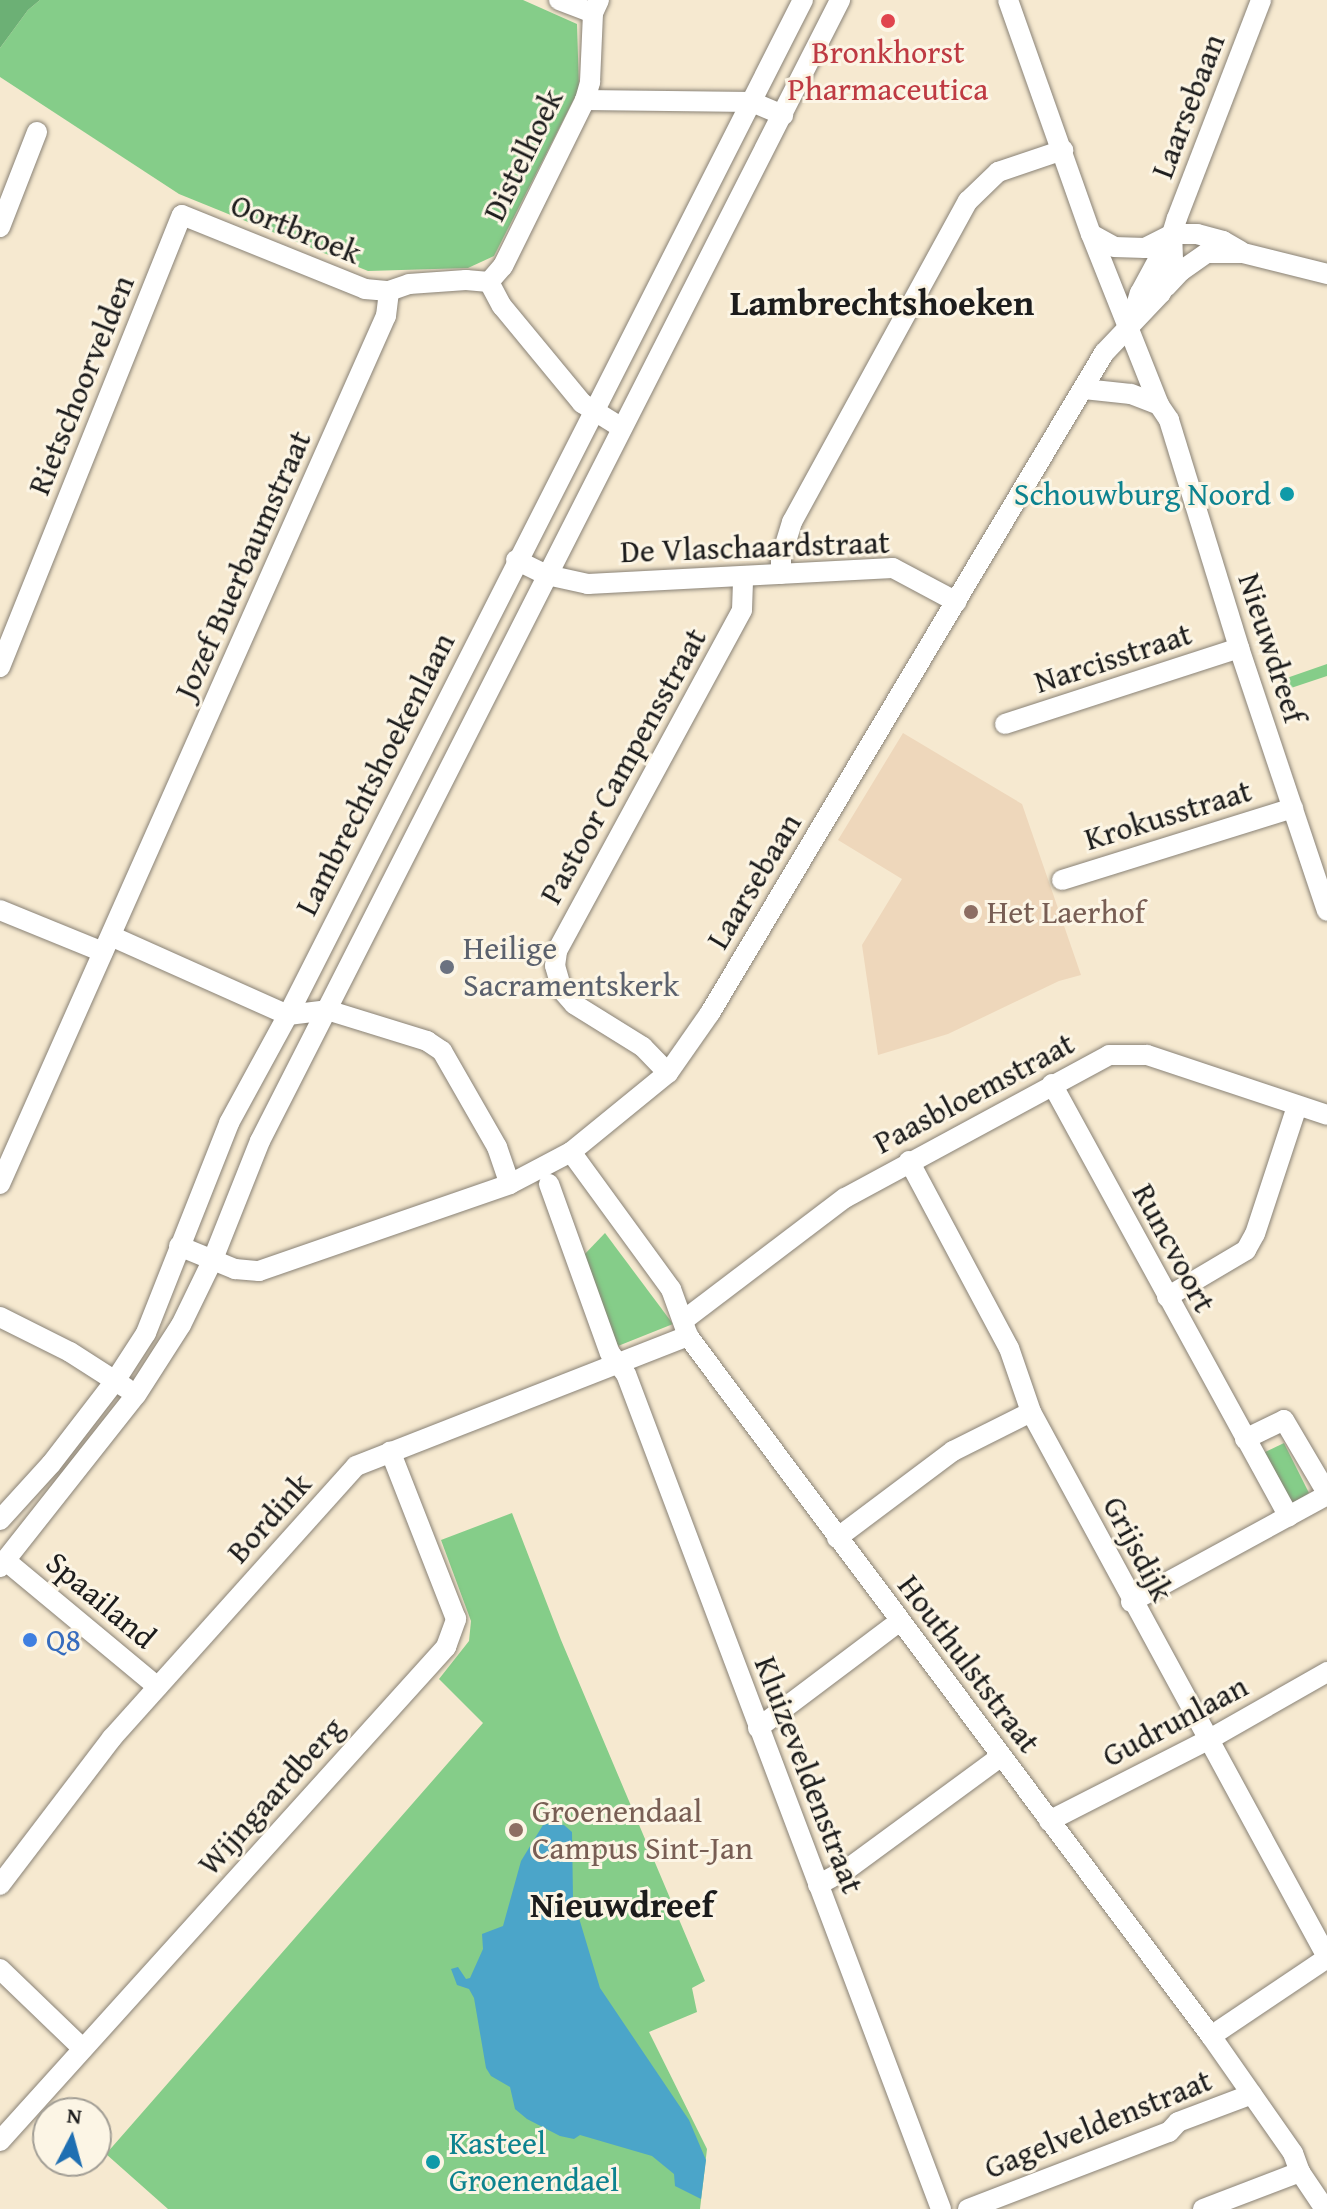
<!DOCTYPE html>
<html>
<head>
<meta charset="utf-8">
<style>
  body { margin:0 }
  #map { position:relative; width:1327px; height:2209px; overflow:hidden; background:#f6e9d0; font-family:"Gentium Book Plus",serif }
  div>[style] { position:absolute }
  .built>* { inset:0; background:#eed7bb }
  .green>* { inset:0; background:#85cd89 }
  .forest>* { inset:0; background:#6cb075 }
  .water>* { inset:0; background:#4ba5c9 }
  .roads { filter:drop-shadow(0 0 2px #898276) drop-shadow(0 0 2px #898276) }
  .minor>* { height:20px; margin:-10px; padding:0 10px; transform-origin:10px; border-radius:10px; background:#fff }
  .dots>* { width:22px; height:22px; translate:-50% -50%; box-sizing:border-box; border:4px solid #fcf5e5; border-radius:50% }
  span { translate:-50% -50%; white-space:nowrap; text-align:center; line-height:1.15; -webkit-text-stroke:6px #fcf5e5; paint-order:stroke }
  .health-label { font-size:32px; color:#be3a42 }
  .street-label { font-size:32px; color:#1c1c1c }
  .culture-label { font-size:32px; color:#0d838f }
  .right { translate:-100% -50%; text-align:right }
  .left { translate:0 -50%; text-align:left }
  .education-label { font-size:32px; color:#785e54 }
  .worship-label { font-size:32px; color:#5b616d }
  .shop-label { font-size:32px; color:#366cbe }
  .quarter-label { font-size:36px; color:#1c1c1c; font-weight:700 }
  .north { position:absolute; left:32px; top:2097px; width:80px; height:80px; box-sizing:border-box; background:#fcf5e5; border:2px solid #a29e95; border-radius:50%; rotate:6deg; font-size:22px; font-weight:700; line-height:32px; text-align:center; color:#1c1c1c }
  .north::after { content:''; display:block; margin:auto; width:28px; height:36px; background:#1f6fb2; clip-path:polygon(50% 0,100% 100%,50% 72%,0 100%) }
</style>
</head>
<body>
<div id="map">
  <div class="built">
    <i style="clip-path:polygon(903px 733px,1022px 804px,1081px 975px,1059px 981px,948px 1034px,878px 1055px,862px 945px,902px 879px,838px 840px)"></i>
  </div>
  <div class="green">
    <i style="clip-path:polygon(40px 0,523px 0,577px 24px,579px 89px,494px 256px,468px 268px,368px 271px,179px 194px,0 77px,0 48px,28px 10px)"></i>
    <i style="clip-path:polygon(1327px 664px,1327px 676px,1285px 690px,1281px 680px)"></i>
    <i style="clip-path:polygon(605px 1233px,673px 1324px,618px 1346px,582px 1257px)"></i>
    <i style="clip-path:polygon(1284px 1443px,1309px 1493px,1291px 1504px,1263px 1453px)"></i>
    <i style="clip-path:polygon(512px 1513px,561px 1640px,705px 1981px,692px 1988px,697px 2012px,649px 2032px,707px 2149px,700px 2209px,168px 2209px,106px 2154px,483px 1723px,439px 1679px,469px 1641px,471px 1621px,441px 1540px)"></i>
  </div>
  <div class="forest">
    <i style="clip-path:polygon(0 0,40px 0,28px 10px,0 48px)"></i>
  </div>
  <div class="water">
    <i style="clip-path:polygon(551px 1823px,564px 1825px,572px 1832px,573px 1898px,600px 1988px,689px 2120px,706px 2160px,701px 2199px,675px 2186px,674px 2174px,652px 2156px,580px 2135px,574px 2139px,560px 2136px,527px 2119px,515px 2109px,510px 2087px,491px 2076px,486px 2068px,474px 1998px,469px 1989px,457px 1985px,451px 1969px,458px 1967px,466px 1979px,470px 1978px,483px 1949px,482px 1934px,503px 1926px,521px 1861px,543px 1825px)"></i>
  </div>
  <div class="roads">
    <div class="minor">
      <i style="left:559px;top:0;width:36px;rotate:21deg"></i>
      <i style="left:1008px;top:0;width:248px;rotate:70.5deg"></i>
      <i style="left:1091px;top:234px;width:184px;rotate:68.3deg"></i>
      <i style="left:1159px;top:405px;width:18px;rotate:56deg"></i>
      <i style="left:1169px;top:420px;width:239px;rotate:72.9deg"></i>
      <i style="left:1239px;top:648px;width:277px;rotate:71.5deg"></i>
      <i style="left:585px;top:100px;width:167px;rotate:0.7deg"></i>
      <i style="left:752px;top:102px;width:34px;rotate:23deg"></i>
      <i style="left:0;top:227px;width:102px;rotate:-68.7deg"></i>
      <i style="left:1091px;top:234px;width:26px;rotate:29deg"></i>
      <i style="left:1114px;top:247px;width:31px;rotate:2deg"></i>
      <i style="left:1145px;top:248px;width:30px;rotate:-27deg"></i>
      <i style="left:1172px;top:234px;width:25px"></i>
      <i style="left:1197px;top:234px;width:27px;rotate:15deg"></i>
      <i style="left:1223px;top:241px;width:20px;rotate:30deg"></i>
      <i style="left:489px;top:282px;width:21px;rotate:-49deg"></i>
      <i style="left:503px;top:266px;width:185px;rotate:-63.7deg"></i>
      <i style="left:585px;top:100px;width:19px;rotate:-74deg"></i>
      <i style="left:590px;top:82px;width:69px;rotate:-87.5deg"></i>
      <i style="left:593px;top:13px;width:14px;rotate:-65deg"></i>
      <i style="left:489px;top:282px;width:27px;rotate:62deg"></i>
      <i style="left:502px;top:306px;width:126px;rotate:50.5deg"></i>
      <i style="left:582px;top:403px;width:47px;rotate:32deg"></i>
      <i style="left:1166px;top:287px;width:22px;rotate:-47deg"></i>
      <i style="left:1181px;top:271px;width:32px;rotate:-35deg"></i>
      <i style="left:1207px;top:253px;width:36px"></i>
      <i style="left:1243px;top:253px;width:87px;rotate:14deg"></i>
      <i style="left:1130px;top:327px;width:35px;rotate:-74deg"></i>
      <i style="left:1140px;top:293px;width:65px;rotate:-61.5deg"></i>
      <i style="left:1084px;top:389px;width:47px;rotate:6.1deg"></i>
      <i style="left:1131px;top:394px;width:30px;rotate:21deg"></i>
      <i style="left:516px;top:560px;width:34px;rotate:26deg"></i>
      <i style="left:547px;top:575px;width:42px;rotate:12.4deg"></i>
      <i style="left:588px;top:584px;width:305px;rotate:-3deg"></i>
      <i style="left:893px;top:568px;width:72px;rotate:28deg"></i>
      <i style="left:781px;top:574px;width:16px;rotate:-90deg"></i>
      <i style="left:781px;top:558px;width:38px;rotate:-73deg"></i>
      <i style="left:792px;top:522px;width:366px;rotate:-61.3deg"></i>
      <i style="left:968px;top:201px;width:42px;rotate:-44deg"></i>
      <i style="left:998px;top:172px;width:69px;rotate:-18.7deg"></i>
      <i style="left:0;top:667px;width:487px;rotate:-68.1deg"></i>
      <i style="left:182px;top:215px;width:197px;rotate:22deg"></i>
      <i style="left:365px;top:289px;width:24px;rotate:5deg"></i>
      <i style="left:389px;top:291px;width:21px;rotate:-19deg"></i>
      <i style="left:409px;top:284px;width:57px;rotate:-4deg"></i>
      <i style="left:466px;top:280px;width:23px;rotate:5deg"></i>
      <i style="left:1005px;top:724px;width:246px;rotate:-18deg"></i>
      <i style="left:1062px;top:880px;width:242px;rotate:-17.3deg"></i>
      <i style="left:0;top:910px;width:111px;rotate:22.2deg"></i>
      <i style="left:111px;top:936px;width:194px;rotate:24.1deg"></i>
      <i style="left:288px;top:1015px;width:39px;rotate:-7deg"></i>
      <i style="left:327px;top:1010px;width:105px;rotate:17.2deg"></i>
      <i style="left:427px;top:1041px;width:18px;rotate:34deg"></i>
      <i style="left:442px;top:1051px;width:111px;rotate:60.2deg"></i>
      <i style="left:497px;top:1147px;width:39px;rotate:71deg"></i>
      <i style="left:668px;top:1073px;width:36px;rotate:-134deg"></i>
      <i style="left:643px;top:1047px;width:81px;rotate:-148.1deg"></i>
      <i style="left:574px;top:1004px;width:18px;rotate:-131deg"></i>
      <i style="left:562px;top:990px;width:25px;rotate:-106deg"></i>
      <i style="left:555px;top:966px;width:15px;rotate:-82deg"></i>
      <i style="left:557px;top:951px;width:388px;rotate:-61.5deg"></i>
      <i style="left:742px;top:610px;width:33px;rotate:-88deg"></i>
      <i style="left:1052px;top:1084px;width:493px;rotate:61.3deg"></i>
      <i style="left:571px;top:1152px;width:170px;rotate:53.9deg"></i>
      <i style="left:671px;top:1289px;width:50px;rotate:70.1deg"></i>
      <i style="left:688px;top:1336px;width:874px;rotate:53.24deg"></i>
      <i style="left:1211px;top:2036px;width:143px;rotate:55deg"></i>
      <i style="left:1293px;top:2153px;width:20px;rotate:70deg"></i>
      <i style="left:1300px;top:2172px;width:45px;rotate:56deg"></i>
      <i style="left:909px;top:1161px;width:212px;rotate:61.9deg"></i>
      <i style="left:1009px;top:1348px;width:68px;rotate:71deg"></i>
      <i style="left:1031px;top:1412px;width:620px;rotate:61.49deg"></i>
      <i style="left:0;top:1184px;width:950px;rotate:-66.03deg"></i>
      <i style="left:386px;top:316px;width:25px;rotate:-83deg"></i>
      <i style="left:549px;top:1184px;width:180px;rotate:70.2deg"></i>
      <i style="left:610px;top:1353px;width:26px;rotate:53deg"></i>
      <i style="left:626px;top:1374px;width:892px;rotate:69.33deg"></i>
      <i style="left:179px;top:1246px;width:61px;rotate:22.3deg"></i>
      <i style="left:235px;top:1269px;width:24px;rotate:5deg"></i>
      <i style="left:259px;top:1271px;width:266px;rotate:-19.1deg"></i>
      <i style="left:510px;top:1184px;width:69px;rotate:-27.7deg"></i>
      <i style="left:571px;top:1152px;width:125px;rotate:-39.2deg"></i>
      <i style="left:668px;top:1073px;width:73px;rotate:-55deg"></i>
      <i style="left:710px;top:1013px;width:769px;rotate:-59.16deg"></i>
      <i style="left:1104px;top:353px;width:83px;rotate:-46.5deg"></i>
      <i style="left:1161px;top:293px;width:36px;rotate:-71deg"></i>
      <i style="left:1173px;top:259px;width:25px;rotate:-92deg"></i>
      <i style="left:1172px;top:234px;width:17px;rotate:-73deg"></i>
      <i style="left:1177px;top:218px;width:234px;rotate:-68.9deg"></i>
      <i style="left:1167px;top:1297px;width:92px;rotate:-30.7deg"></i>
      <i style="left:1246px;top:1250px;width:18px;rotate:-61deg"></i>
      <i style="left:1255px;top:1234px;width:135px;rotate:-71.8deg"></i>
      <i style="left:0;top:1317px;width:78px;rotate:26.6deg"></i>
      <i style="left:70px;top:1352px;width:67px;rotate:32.7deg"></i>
      <i style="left:684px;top:1320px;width:202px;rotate:-37.2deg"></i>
      <i style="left:845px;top:1198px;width:300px;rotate:-28.4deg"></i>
      <i style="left:1109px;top:1055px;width:38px"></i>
      <i style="left:1147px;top:1055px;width:190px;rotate:18.4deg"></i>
      <i style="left:1245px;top:1439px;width:43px;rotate:-26deg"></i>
      <i style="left:1284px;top:1420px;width:85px;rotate:59.5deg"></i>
      <i style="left:0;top:1520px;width:76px;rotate:-47.7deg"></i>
      <i style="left:51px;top:1464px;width:105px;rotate:-52.4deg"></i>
      <i style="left:115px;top:1381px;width:57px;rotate:-57.1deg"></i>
      <i style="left:146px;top:1333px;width:226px;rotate:-68.4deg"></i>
      <i style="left:229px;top:1123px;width:123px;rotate:-61.4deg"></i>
      <i style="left:288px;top:1015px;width:1138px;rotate:-63.1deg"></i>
      <i style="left:837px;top:1538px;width:145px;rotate:-36.9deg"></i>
      <i style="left:953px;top:1451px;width:87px;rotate:-26.6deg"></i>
      <i style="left:6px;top:1561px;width:197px;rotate:39.7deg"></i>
      <i style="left:0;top:1567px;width:219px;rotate:-51.7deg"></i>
      <i style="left:136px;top:1395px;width:83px;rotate:-57.3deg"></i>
      <i style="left:181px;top:1325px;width:73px;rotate:-64.1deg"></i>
      <i style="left:213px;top:1259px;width:127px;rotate:-68.3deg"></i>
      <i style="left:260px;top:1141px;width:1280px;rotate:-63.05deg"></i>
      <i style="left:1131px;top:1602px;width:223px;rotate:-28.6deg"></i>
      <i style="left:758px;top:1728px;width:178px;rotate:-37deg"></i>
      <i style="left:1049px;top:1821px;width:178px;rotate:-27deg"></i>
      <i style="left:1208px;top:1740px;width:137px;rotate:-29.7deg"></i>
      <i style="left:0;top:1885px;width:185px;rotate:-52.7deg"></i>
      <i style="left:112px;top:1738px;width:365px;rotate:-48.1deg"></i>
      <i style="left:356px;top:1466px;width:357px;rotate:-21.4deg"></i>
      <i style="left:818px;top:1885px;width:35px;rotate:-29deg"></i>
      <i style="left:849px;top:1868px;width:187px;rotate:-36.3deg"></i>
      <i style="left:0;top:1969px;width:115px;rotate:43.9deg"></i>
      <i style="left:1211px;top:2036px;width:140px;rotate:-33.9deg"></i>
      <i style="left:0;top:2141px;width:666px;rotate:-47.92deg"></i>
      <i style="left:446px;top:1647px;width:30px;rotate:-70deg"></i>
      <i style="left:456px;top:1619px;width:180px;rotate:-111.4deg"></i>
      <i style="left:968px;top:2209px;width:215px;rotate:-21deg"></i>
      <i style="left:1169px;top:2132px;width:13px;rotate:-48deg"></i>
      <i style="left:1178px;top:2122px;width:79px;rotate:-20.7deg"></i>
      <i style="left:1203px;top:2209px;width:104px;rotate:-20.9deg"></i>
    </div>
  </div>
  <div class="dots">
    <i style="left:888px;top:21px;background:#e0444e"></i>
    <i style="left:1287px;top:494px;background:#0f9aa8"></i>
    <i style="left:971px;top:912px;background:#8d6e63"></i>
    <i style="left:447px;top:967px;background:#6b7280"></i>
    <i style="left:30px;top:1640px;background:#3f7fe0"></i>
    <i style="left:516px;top:1830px;background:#8d6e63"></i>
    <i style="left:433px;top:2162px;background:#0f9aa8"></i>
  </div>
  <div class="health-label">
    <span style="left:888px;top:71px">Bronkhorst<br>Pharmaceutica</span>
  </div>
  <div class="street-label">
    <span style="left:1188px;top:106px;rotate:-69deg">Laarsebaan</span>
    <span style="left:523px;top:155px;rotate:-64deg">Distelhoek</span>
    <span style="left:296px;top:229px;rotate:22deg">Oortbroek</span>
    <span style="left:81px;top:385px;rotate:-68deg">Rietschoorvelden</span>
    <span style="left:755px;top:547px;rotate:-2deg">De Vlaschaardstraat</span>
    <span style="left:243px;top:565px;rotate:-66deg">Jozef Buerbaumstraat</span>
    <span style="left:1272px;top:648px;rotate:72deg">Nieuwdreef</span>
    <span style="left:1113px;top:658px;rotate:-18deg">Narcisstraat</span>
    <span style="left:623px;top:766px;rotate:-61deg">Pastoor Campensstraat</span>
    <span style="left:375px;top:774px;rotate:-63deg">Lambrechtshoekenlaan</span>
    <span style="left:1168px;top:815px;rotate:-17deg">Krokusstraat</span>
    <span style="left:754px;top:881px;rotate:-59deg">Laarsebaan</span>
    <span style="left:974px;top:1093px;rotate:-28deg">Paasbloemstraat</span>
    <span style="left:1174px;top:1248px;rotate:62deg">Runcvoort</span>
    <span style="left:269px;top:1518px;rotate:-48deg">Bordink</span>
    <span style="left:1138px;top:1549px;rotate:62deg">Grijsdijk</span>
    <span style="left:101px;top:1600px;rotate:40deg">Spaailand</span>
    <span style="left:969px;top:1664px;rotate:53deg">Houthulststraat</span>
    <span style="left:1175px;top:1721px;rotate:-28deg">Gudrunlaan</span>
    <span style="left:809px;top:1775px;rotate:69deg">Kluizeveldenstraat</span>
    <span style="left:271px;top:1796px;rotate:-48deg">Wijngaardberg</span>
    <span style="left:1098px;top:2124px;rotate:-22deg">Gagelveldenstraat</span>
  </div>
  <div class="culture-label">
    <span class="right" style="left:1271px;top:494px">Schouwburg Noord</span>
    <span class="left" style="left:449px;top:2162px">Kasteel<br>Groenendael</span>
  </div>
  <div class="education-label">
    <span class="left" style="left:987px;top:912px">Het Laerhof</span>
    <span class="left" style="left:532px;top:1830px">Groenendaal<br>Campus Sint-Jan</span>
  </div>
  <div class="worship-label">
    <span class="left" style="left:463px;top:967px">Heilige<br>Sacramentskerk</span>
  </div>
  <div class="shop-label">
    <span class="left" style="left:46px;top:1640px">Q8</span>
  </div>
  <div class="quarter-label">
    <span style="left:882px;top:302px">Lambrechtshoeken</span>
    <span style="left:622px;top:1904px">Nieuwdreef</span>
  </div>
  <div class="north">N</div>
</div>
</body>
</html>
